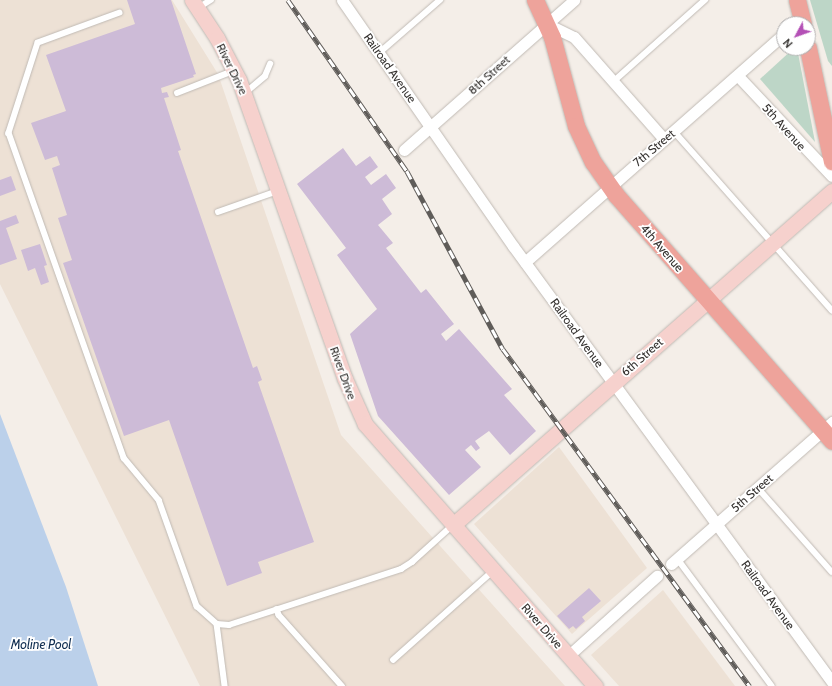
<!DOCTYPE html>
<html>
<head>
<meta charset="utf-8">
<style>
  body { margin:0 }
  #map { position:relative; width:832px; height:686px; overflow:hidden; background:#f4eee8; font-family:Cabin,sans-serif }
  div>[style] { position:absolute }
  .built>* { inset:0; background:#ede1d5 }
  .green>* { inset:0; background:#bdd6c7 }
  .water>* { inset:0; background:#bbd0ea }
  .building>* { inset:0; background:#cdbbd7 }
  .roads { filter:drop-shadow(0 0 1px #c0bab4) drop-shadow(0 0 1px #c0bab4) }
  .lane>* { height:5.5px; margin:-2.75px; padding:0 2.75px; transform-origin:2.75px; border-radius:2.75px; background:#fff }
  .street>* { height:11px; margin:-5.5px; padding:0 5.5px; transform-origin:5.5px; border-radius:5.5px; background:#fff }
  .secondary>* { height:15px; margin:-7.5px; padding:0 7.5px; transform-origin:7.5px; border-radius:7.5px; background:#f6d1cd }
  .primary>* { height:17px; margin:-8.5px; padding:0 8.5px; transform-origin:8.5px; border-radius:8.5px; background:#eea39b }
  .rail>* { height:4.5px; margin-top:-2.25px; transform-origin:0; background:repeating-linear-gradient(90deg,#fff 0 9px,#5f5c59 0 18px); box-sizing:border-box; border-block:1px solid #5f5c59 }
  span { translate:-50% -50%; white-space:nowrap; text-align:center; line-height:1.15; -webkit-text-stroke:3.5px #fff; paint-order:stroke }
  .street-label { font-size:12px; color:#363331 }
  .water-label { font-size:13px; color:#102e51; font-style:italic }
  .north { position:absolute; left:776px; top:16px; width:40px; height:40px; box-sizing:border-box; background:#fff; border:1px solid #afadad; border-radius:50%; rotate:229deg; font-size:11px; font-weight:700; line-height:16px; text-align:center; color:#363331 }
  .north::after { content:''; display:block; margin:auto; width:14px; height:18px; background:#b450b6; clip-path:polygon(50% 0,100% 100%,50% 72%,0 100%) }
</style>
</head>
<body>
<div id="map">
  <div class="built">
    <i style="clip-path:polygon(0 0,172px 0,218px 74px,341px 435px,565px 686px,200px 686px,0 284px)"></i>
    <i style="clip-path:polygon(559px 447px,647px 568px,572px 634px,474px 524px)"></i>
    <i style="clip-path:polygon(663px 590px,735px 686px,619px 686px,591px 655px)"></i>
  </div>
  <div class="green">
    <i style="clip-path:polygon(810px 0,832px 0,832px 66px,828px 61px)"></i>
    <i style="clip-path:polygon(794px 48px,797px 48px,815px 142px,760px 79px)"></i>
  </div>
  <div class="water">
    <i style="clip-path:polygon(0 414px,66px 587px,98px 686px,0 686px)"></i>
  </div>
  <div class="building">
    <i style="clip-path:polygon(127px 0,171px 0,196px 74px,193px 75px,194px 77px,161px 88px,162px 93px,167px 92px,169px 97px,164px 98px,181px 150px,178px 151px,253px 368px,257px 366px,262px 380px,258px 382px,314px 542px,258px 562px,262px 573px,227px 586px,169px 420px,124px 436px,63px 263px,72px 260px,58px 218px,67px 215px,52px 168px,60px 165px,57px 156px,45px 160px,31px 123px,66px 111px,46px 55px,135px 24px)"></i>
    <i style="clip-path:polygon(343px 148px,356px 166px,370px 156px,378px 167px,365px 177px,371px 185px,386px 174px,396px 188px,382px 199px,392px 214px,378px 225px,393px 243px,386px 248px,421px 293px,426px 289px,454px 324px,441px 334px,446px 341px,459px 329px,512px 389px,504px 395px,536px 431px,510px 455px,489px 431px,475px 441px,480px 448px,476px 451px,471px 445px,465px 450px,481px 467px,449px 495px,378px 416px,350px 334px,377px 309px,337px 255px,346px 248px,297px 184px)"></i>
    <i style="clip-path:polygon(11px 176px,16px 190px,0 196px,0 180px)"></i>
    <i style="clip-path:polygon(16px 215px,19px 223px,6px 228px,17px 259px,0 265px,0 221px)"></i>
    <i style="clip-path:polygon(40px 244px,47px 265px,44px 266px,49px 282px,41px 285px,35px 268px,28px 271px,21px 250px)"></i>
    <i style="clip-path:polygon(589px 588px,601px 601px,582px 617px,585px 621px,576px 629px,573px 626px,569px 629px,557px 616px)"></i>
  </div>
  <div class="roads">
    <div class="lane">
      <i style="left:198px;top:8px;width:15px;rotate:-32deg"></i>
      <i style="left:120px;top:13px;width:87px;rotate:159.9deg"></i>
      <i style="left:38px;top:43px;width:95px;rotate:107.9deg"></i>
      <i style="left:9px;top:133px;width:345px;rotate:70.5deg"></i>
      <i style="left:124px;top:458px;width:55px;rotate:50.2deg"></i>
      <i style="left:159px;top:500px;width:113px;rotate:70.3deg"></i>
      <i style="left:197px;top:606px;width:27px;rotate:42deg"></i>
      <i style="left:217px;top:624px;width:12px;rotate:5deg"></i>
      <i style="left:229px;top:625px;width:181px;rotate:-18deg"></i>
      <i style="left:401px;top:569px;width:13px;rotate:-32deg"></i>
      <i style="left:412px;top:562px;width:55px;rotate:-42.1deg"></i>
      <i style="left:379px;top:53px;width:81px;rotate:-41deg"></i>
      <i style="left:614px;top:81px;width:122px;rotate:-41.7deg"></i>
      <i style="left:177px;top:93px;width:60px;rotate:-21.4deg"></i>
      <i style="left:245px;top:93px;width:26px;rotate:-40deg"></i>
      <i style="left:265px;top:76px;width:13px;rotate:-67deg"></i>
      <i style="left:674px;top:131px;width:239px;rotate:48.6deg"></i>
      <i style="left:218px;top:212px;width:64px;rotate:-19.3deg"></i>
      <i style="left:758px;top:488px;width:112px;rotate:48.6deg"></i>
      <i style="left:677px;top:558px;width:159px;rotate:53.4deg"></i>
      <i style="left:277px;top:609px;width:6px;rotate:72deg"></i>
      <i style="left:279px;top:615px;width:95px;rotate:48.4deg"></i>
      <i style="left:217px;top:624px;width:63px;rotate:82.6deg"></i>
      <i style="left:393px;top:660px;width:134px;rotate:-41.7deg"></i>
    </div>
    <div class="street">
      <i style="left:342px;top:0;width:300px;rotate:55.2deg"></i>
      <i style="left:513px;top:246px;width:540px;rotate:53.81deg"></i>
      <i style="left:547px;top:24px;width:30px;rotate:26deg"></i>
      <i style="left:574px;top:37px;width:136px;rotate:48.6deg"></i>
      <i style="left:738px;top:76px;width:137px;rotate:46.8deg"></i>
      <i style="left:404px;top:150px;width:227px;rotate:-41.4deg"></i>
      <i style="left:525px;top:262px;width:345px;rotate:-41.4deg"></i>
      <i style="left:671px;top:564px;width:215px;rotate:-41.4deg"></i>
      <i style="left:568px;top:656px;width:120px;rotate:-42deg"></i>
    </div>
    <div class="secondary">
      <i style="left:192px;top:0;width:45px;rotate:56.7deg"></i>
      <i style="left:217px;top:38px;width:47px;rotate:62.4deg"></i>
      <i style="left:239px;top:80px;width:317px;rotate:70.5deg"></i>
      <i style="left:345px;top:379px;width:49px;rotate:66deg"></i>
      <i style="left:365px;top:424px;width:349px;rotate:48.7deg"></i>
      <i style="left:453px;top:525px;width:505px;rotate:-41.39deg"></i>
    </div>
    <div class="primary">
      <i style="left:535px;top:0;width:41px;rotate:65.3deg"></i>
      <i style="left:552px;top:37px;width:92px;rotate:74.9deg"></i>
      <i style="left:576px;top:126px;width:40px;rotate:65deg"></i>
      <i style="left:593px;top:162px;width:40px;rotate:55.1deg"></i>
      <i style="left:616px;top:195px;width:327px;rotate:48.7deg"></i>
      <i style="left:797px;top:0;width:25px;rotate:76deg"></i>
      <i style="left:808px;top:48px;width:116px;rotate:78.1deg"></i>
    </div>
  </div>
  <div class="rail">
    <i style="left:288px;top:0;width:208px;rotate:55.2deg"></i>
    <i style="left:407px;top:171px;width:202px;rotate:61.7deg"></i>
    <i style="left:503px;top:349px;width:418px;rotate:53.8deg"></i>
  </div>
  <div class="street-label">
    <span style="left:390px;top:68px;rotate:55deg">Railroad Avenue</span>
    <span style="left:232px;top:69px;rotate:64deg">River Drive</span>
    <span style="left:489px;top:75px;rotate:-42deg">8th Street</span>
    <span style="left:784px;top:127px;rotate:48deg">5th Avenue</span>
    <span style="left:654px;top:148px;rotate:-40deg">7th Street</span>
    <span style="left:662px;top:248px;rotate:49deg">4th Avenue</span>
    <span style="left:577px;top:333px;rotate:54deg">Railroad Avenue</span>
    <span style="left:642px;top:357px;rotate:-41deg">6th Street</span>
    <span style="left:343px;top:373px;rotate:70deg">River Drive</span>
    <span style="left:752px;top:493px;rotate:-41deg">5th Street</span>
    <span style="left:768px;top:595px;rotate:54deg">Railroad Avenue</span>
    <span style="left:542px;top:626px;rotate:49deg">River Drive</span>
  </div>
  <div class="water-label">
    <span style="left:41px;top:644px">Moline Pool</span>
  </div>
  <div class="north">N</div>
</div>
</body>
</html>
